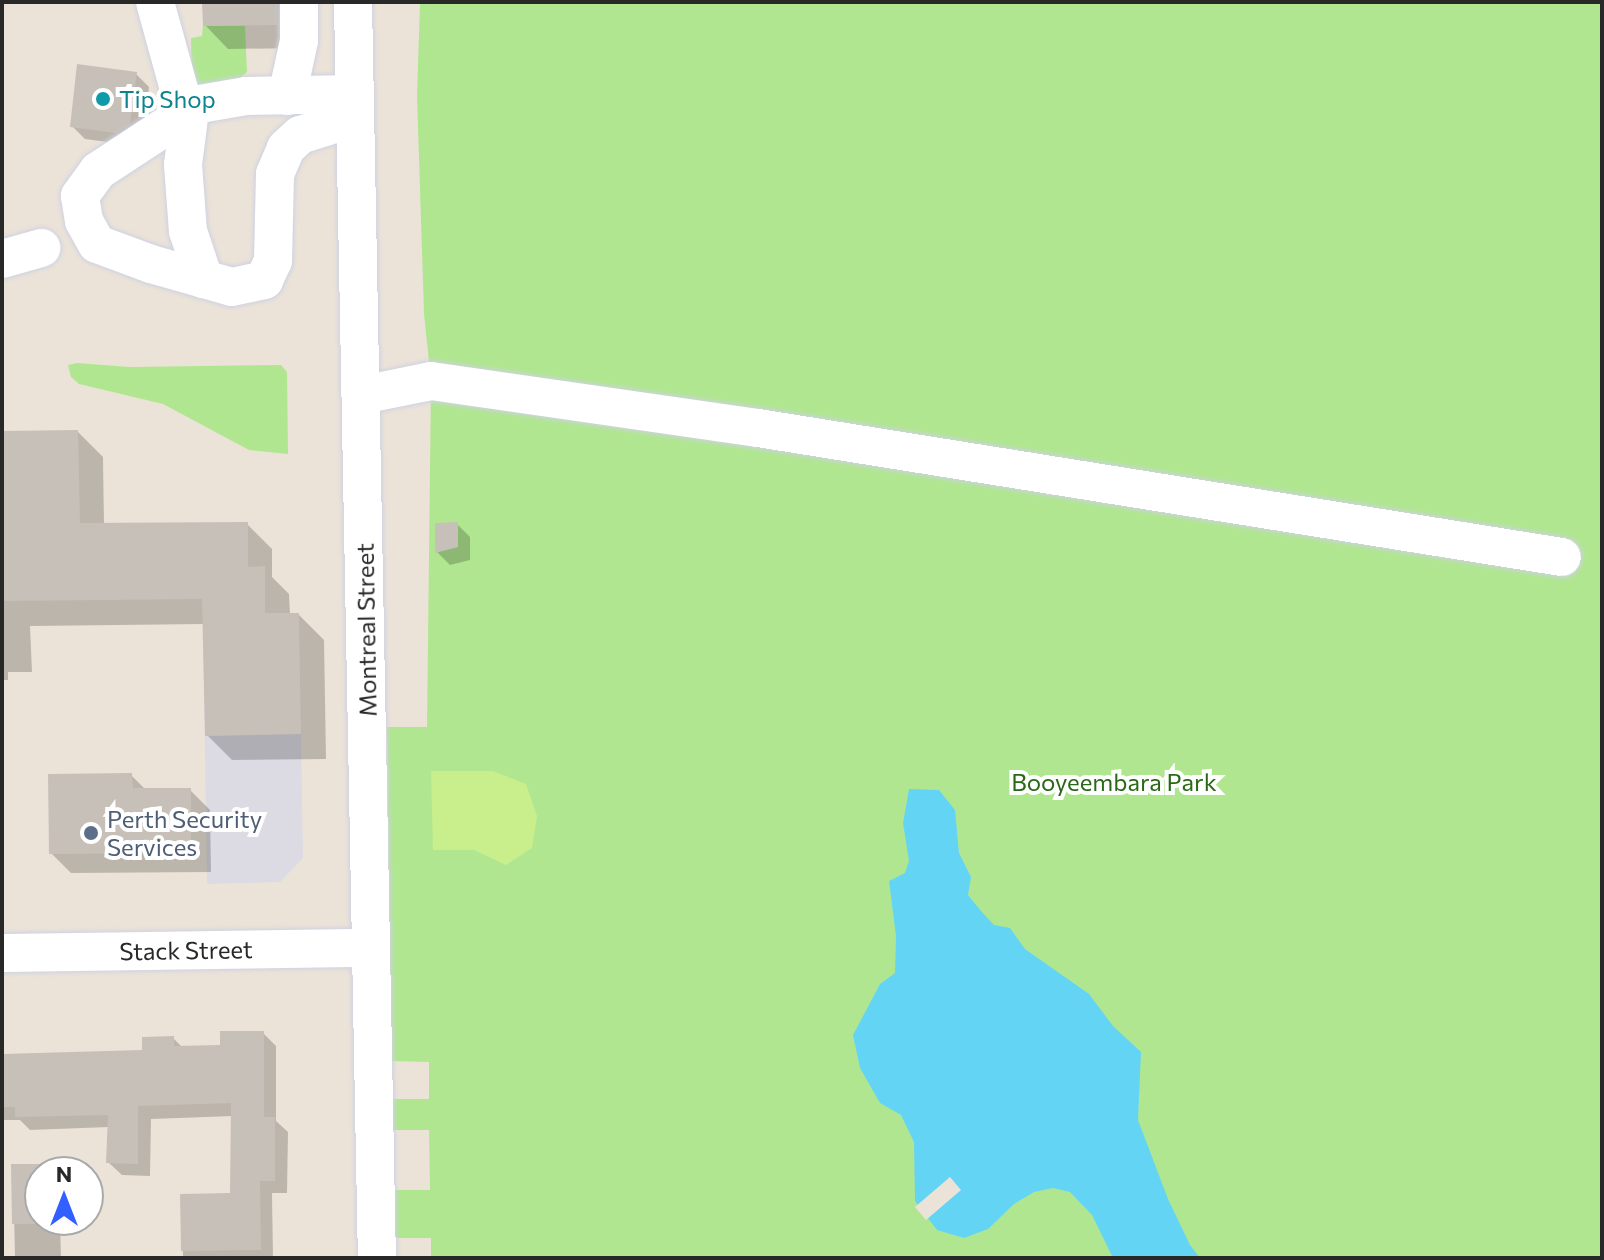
<!DOCTYPE html>
<html>
<head>
<meta charset="utf-8">
<style>
  body { margin:0 }
  #map { position:relative; width:1604px; height:1260px; overflow:hidden; background:#ece3d8; font-family:Commissioner,sans-serif }
  div>[style] { position:absolute }
  .industrial>* { inset:0; background:#dcdae3 }
  .green>* { inset:0; background:#b1e691 }
  .pitch>* { inset:0; background:#c8ef8c }
  .water>* { inset:0; background:#64d4f5 }
  .pier>* { inset:0; background:#ece3d8 }
  .shadow>* { inset:0; background:#0003 }
  .building>* { inset:0; background:#c7c0b8 }
  .roads { filter:drop-shadow(0 0 2px #ced2e2) drop-shadow(0 0 2px #ced2e2) }
  .minor>* { height:38px; margin:-19px; padding:0 19px; transform-origin:19px; border-radius:19px; background:#fff }
  .dots>* { width:22px; height:22px; translate:-50% -50%; box-sizing:border-box; border:4px solid #fff; border-radius:50% }
  span { translate:-50% -50%; white-space:nowrap; text-align:center; line-height:1.15; -webkit-text-stroke:8px #fff; paint-order:stroke }
  .culture-label { font-size:24px; color:#0d838f }
  .left { translate:0 -50%; text-align:left }
  .street-label { font-size:24px; color:#282828 }
  .park-label { font-size:24px; color:#296815 }
  .service-label { font-size:24px; color:#4e5e75 }
  .frame { position:absolute; inset:0; border:4px solid #282828; pointer-events:none }
  .north { position:absolute; left:24px; top:1156px; width:80px; height:80px; box-sizing:border-box; background:#fff; border:2px solid #a9a9a9; border-radius:50%; rotate:0deg; font-size:22px; font-weight:700; line-height:32px; text-align:center; color:#282828 }
  .north::after { content:''; display:block; margin:auto; width:28px; height:36px; background:#325fff; clip-path:polygon(50% 0,100% 100%,50% 72%,0 100%) }
</style>
</head>
<body>
<div id="map">
  <div class="industrial">
    <i style="clip-path:polygon(299px 613px,303px 858px,280px 882px,207px 884px,203px 614px)"></i>
  </div>
  <div class="green">
    <i style="clip-path:polygon(420px 2px,1602px 2px,1602px 1258px,431px 1258px,431px 1238px,393px 1238px,393px 1190px,430px 1190px,429px 1130px,392px 1130px,391px 1099px,429px 1099px,429px 1062px,391px 1061px,387px 727px,427px 727px,431px 381px,424px 314px,417px 96px)"></i>
    <i style="clip-path:polygon(203px 26px,245px 26px,247px 72px,234px 83px,192px 87px,191px 38px,202px 36px)"></i>
    <i style="clip-path:polygon(77px 363px,130px 367px,281px 365px,287px 372px,288px 454px,249px 450px,163px 404px,79px 384px,71px 377px,68px 365px)"></i>
  </div>
  <div class="pitch">
    <i style="clip-path:polygon(431px 771px,493px 771px,526px 784px,537px 816px,532px 848px,506px 865px,474px 850px,433px 850px)"></i>
  </div>
  <div class="water">
    <i style="clip-path:polygon(909px 789px,939px 790px,955px 810px,959px 853px,971px 877px,968px 895px,981px 911px,994px 925px,1010px 928px,1025px 949px,1089px 994px,1113px 1026px,1141px 1052px,1138px 1120px,1168px 1199px,1190px 1245px,1200px 1258px,1113px 1258px,1092px 1215px,1070px 1192px,1053px 1188px,1034px 1192px,1014px 1204px,988px 1229px,964px 1238px,937px 1230px,915px 1201px,914px 1142px,901px 1115px,880px 1103px,860px 1068px,853px 1035px,880px 984px,895px 973px,896px 936px,889px 881px,905px 873px,909px 861px,903px 823px)"></i>
  </div>
  <div class="pier">
    <i style="clip-path:polygon(950px 1177px,961px 1190px,926px 1220px,915px 1207px)"></i>
  </div>
  <div class="shadow">
    <i style="clip-path:polygon(204px 2px,313px 2px,300px 48px,228px 49px,205px 25px)"></i>
    <i style="clip-path:polygon(136px 74px,149px 87px,143px 137px,130px 145px,85px 139px,72px 126px)"></i>
    <i style="clip-path:polygon(78px 432px,103px 457px,104px 525px,247px 524px,272px 549px,272px 577px,289px 594px,290px 615px,299px 615px,324px 640px,326px 759px,232px 760px,207px 735px,205px 624px,30px 626px,32px 672px,8px 672px,8px 680px,2px 680px,2px 433px)"></i>
    <i style="clip-path:polygon(457px 524px,470px 537px,470px 560px,450px 565px,437px 552px)"></i>
    <i style="clip-path:polygon(131px 775px,146px 790px,190px 790px,210px 810px,211px 872px,71px 873px,51px 853px)"></i>
    <i style="clip-path:polygon(263px 1033px,276px 1046px,276px 1121px,288px 1132px,287px 1193px,272px 1193px,273px 1258px,183px 1258px,182px 1196px,232px 1195px,233px 1116px,151px 1119px,150px 1176px,122px 1175px,108px 1162px,109px 1127px,30px 1130px,20px 1120px,2px 1120px,2px 1056px,144px 1052px,173px 1038px,183px 1048px,222px 1047px)"></i>
    <i style="clip-path:polygon(13px 1166px,47px 1166px,53px 1172px,40px 1172px,40px 1220px,60px 1220px,61px 1258px,15px 1258px)"></i>
  </div>
  <div class="building">
    <i style="clip-path:polygon(202px 2px,277px 2px,277px 25px,203px 26px)"></i>
    <i style="clip-path:polygon(77px 64px,137px 72px,130px 124px,116px 133px,70px 127px)"></i>
    <i style="clip-path:polygon(78px 430px,80px 523px,248px 522px,248px 567px,265px 566px,265px 613px,299px 613px,301px 734px,205px 736px,202px 599px,2px 601px,2px 431px)"></i>
    <i style="clip-path:polygon(458px 522px,458px 547px,435px 553px,435px 523px)"></i>
    <i style="clip-path:polygon(132px 773px,133px 788px,191px 788px,191px 853px,49px 854px,48px 774px)"></i>
    <i style="clip-path:polygon(220px 1031px,264px 1031px,264px 1117px,275px 1117px,275px 1181px,260px 1181px,261px 1250px,181px 1251px,180px 1194px,230px 1193px,231px 1103px,138px 1106px,138px 1164px,106px 1163px,108px 1115px,15px 1117px,15px 1107px,2px 1107px,2px 1054px,142px 1050px,142px 1037px,174px 1036px,174px 1046px,220px 1045px)"></i>
    <i style="clip-path:polygon(11px 1164px,40px 1164px,40px 1224px,12px 1224px)"></i>
  </div>
  <div class="roads">
    <div class="minor">
      <i style="left:155px;top:2px;width:94px;rotate:74.6deg"></i>
      <i style="left:180px;top:93px;width:20px;rotate:60deg"></i>
      <i style="left:190px;top:110px;width:55px;rotate:97.3deg"></i>
      <i style="left:183px;top:165px;width:66px;rotate:85.7deg"></i>
      <i style="left:188px;top:231px;width:51px;rotate:71.6deg"></i>
      <i style="left:353px;top:2px;width:1256px;rotate:88.91deg"></i>
      <i style="left:354px;top:94px;width:108px;rotate:178.9deg"></i>
      <i style="left:246px;top:96px;width:47px;rotate:170.1deg"></i>
      <i style="left:200px;top:104px;width:122px;rotate:146.7deg"></i>
      <i style="left:98px;top:171px;width:31px;rotate:126deg"></i>
      <i style="left:80px;top:196px;width:25px;rotate:81deg"></i>
      <i style="left:84px;top:221px;width:26px;rotate:61deg"></i>
      <i style="left:97px;top:244px;width:58px;rotate:20.3deg"></i>
      <i style="left:151px;top:264px;width:84px;rotate:15.9deg"></i>
      <i style="left:232px;top:287px;width:33px;rotate:-12deg"></i>
      <i style="left:264px;top:280px;width:21px;rotate:-65deg"></i>
      <i style="left:273px;top:261px;width:87px;rotate:-88.7deg"></i>
      <i style="left:275px;top:174px;width:28px;rotate:-67deg"></i>
      <i style="left:286px;top:148px;width:19px;rotate:-43deg"></i>
      <i style="left:300px;top:135px;width:57px;rotate:-17.5deg"></i>
      <i style="left:287px;top:96px;width:56px;rotate:-77.7deg"></i>
      <i style="left:299px;top:41px;width:39px;rotate:-90deg"></i>
      <i style="left:2px;top:259px;width:41px;rotate:-15.8deg"></i>
      <i style="left:362px;top:395px;width:70px;rotate:-11.5deg"></i>
      <i style="left:431px;top:381px;width:330px;rotate:8.2deg"></i>
      <i style="left:758px;top:428px;width:814px;rotate:9.12deg"></i>
      <i style="left:2px;top:953px;width:369px;rotate:-0.8deg"></i>
    </div>
  </div>
  <div class="dots">
    <i style="left:103px;top:99px;background:#0f9aa8"></i>
    <i style="left:91px;top:833px;background:#5c6f8a"></i>
  </div>
  <div class="culture-label">
    <span class="left" style="left:119px;top:99px">Tip Shop</span>
  </div>
  <div class="street-label">
    <span style="left:366px;top:630px;rotate:-91deg">Montreal Street</span>
    <span style="left:186px;top:950px;rotate:-1deg">Stack Street</span>
  </div>
  <div class="park-label">
    <span style="left:1114px;top:782px">Booyeembara Park</span>
  </div>
  <div class="service-label">
    <span class="left" style="left:107px;top:833px">Perth Security<br>Services</span>
  </div>
  <div class="frame"></div>
  <div class="north">N</div>
</div>
</body>
</html>
